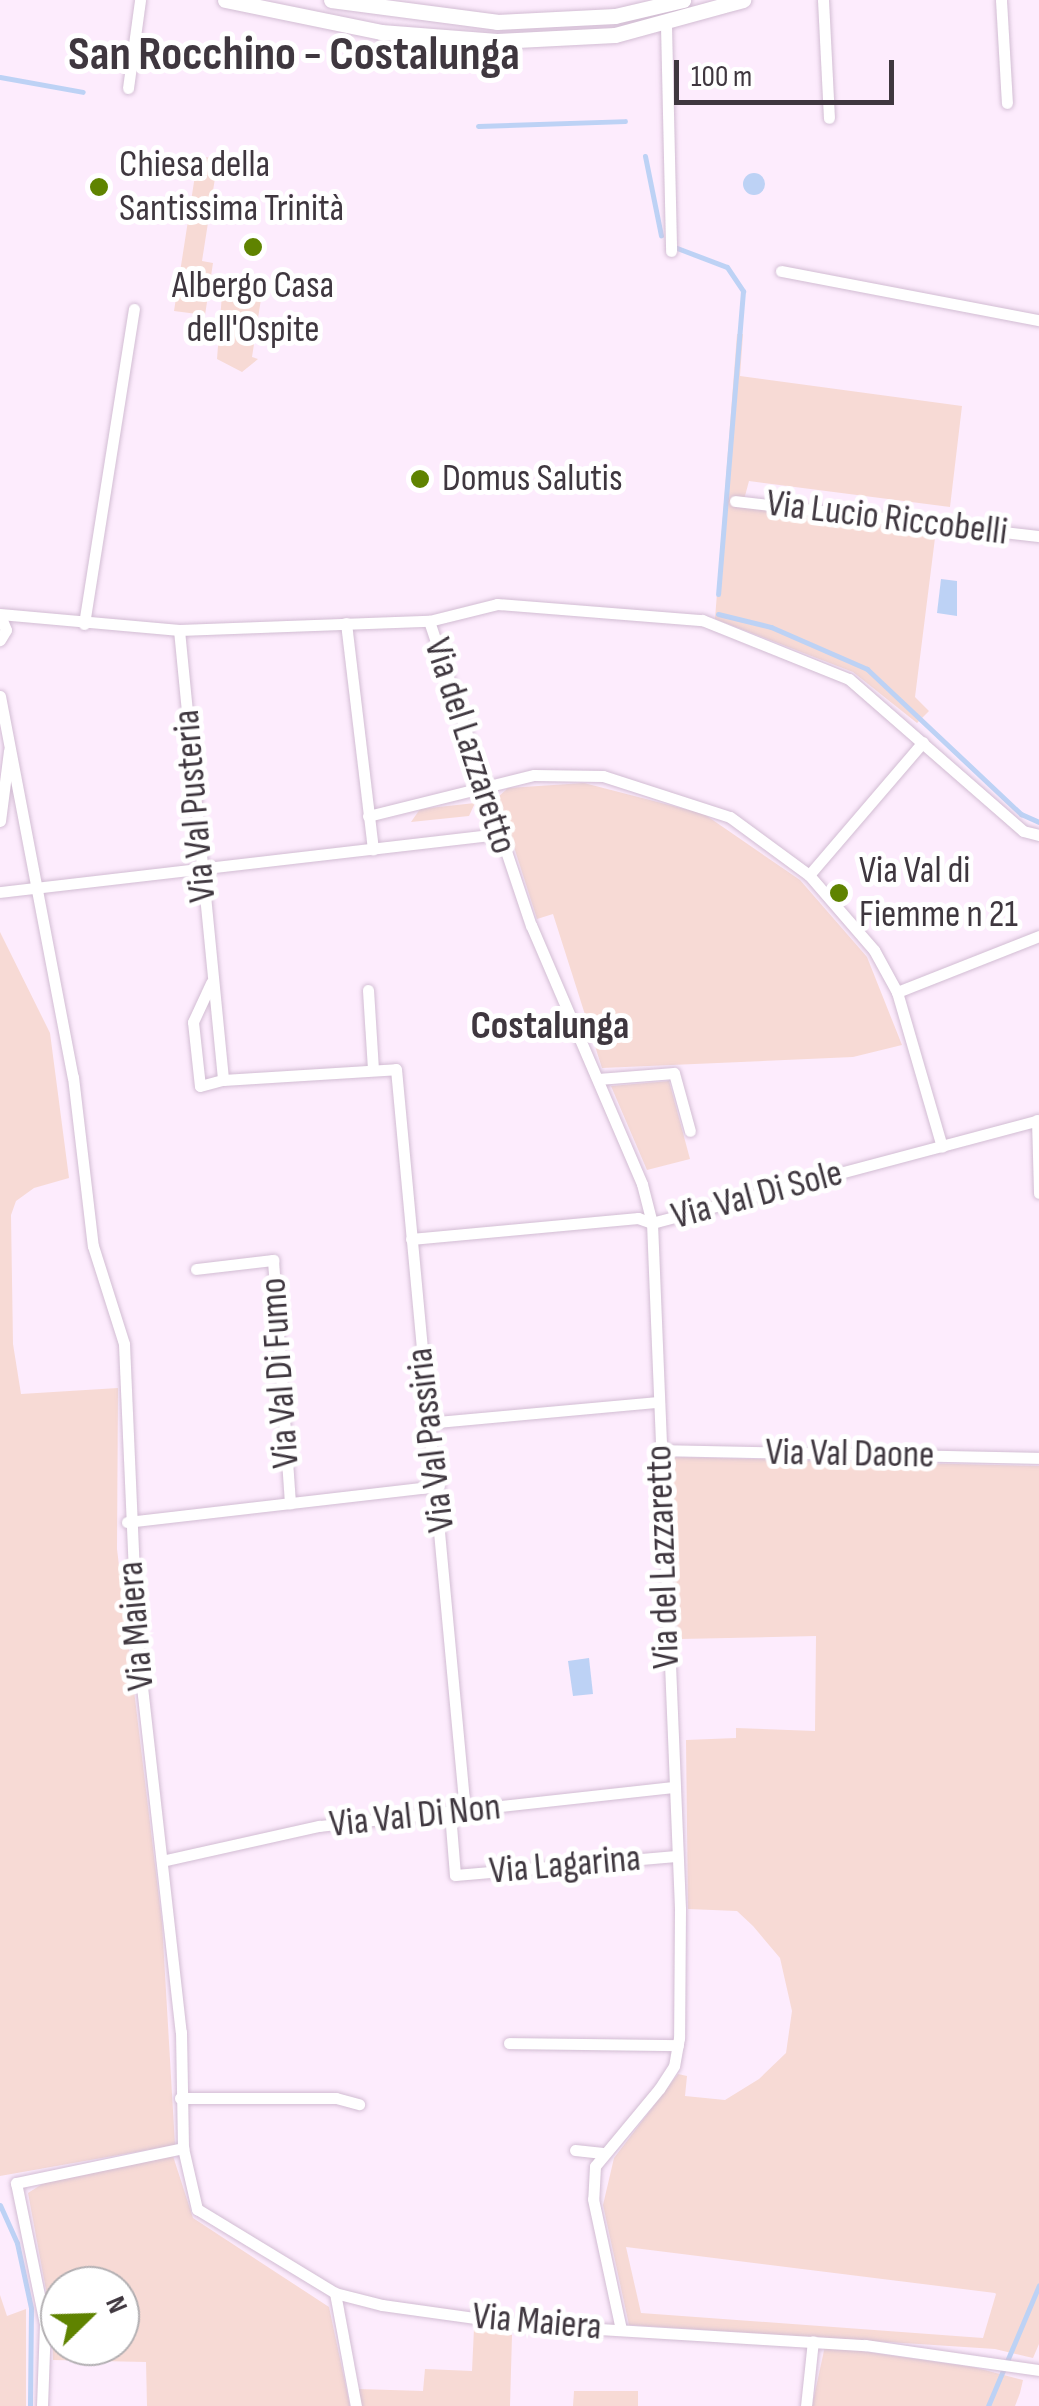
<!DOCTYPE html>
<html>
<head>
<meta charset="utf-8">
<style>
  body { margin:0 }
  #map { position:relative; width:1039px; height:2406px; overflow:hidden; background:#fdecfd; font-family:"Sofia Sans Condensed",sans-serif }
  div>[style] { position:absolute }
  .green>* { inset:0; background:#f7dad5 }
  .water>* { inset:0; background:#bdd2f5 }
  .round { border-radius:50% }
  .stream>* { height:5px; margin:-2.5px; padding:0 2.5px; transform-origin:2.5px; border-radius:2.5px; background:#bdd2f5 }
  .roads { filter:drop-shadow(0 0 2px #d2bdd3) drop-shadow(0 0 2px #d2bdd3) }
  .minor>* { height:11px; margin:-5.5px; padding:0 5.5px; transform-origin:5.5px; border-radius:5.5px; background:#fff }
  .tertiary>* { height:15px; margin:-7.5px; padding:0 7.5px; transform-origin:7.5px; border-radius:7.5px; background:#fff }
  .dots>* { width:28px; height:28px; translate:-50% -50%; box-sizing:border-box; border:5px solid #fff; border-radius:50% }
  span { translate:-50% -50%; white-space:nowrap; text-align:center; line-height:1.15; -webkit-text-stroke:10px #fff; paint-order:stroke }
  .poi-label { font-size:38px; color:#3f373f }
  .left { translate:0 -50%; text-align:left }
  .street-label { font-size:38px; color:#3f373f }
  .neighbourhood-label { font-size:40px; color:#3f373f; font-weight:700 }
  .district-label { font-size:48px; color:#3f373f; font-weight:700 }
  .north { position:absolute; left:40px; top:2266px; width:100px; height:100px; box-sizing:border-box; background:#fff; border:2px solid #b2afb2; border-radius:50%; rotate:67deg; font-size:28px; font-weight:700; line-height:40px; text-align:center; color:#3f373f }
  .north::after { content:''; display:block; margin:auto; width:35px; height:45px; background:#5f8300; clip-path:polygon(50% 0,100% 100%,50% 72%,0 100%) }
  .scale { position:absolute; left:674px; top:60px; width:220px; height:45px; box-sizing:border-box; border:5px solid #3f373f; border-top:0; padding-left:12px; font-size:30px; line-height:35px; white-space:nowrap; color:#3f373f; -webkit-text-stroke:8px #fff; paint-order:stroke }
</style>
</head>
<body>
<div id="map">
  <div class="green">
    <i style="clip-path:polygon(198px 156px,218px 159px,202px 261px,213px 263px,205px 315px,174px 311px)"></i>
    <i style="clip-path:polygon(222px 294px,261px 299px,252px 357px,258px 359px,242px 372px,217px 359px)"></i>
    <i style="clip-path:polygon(737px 334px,743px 334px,740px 376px,962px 406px,950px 507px,749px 481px,742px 507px,936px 530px,915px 697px,929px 711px,917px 723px,853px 672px,715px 619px)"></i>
    <i style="clip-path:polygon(584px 783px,704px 814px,800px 880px,867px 957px,902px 1045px,853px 1057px,602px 1068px,553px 914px,537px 919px,498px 797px,508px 788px)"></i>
    <i style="clip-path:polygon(475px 803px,469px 816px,411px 822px,420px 809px)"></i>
    <i style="clip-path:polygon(0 932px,50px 1033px,69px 1178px,34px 1188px,16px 1201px,11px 1215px,13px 1344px,21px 1394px,118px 1388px,117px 1549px,162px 1923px,175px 2145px,0 2176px)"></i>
    <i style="clip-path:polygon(669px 1081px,690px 1159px,647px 1170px,611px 1086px)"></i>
    <i style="clip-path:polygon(evenodd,672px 1457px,1039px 1466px,1039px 2344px,1033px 2358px,995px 2349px,629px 2325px,603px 2205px,614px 2158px,678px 2074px,687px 2076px,685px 2096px,725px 2100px,759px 2079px,786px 2053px,792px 2011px,780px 1958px,753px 1926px,737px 1911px,688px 1909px,686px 1740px,736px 1738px,736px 1728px,815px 1731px,816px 1636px,680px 1639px,673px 1606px,672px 1457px,626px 2247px,995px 2293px,996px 2294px,983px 2338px,641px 2313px,626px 2247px)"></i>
    <i style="clip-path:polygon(evenodd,173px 2156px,193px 2218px,329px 2307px,350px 2406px,147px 2406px,146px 2362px,53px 2360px,52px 2322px,28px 2193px,47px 2181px,173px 2156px,60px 2286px,120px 2286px,120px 2346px,60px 2346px,60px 2286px)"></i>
    <i style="clip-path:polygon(0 2295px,7px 2316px,26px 2309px,26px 2406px,0 2406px)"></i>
    <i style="clip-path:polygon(474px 2328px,512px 2335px,510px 2406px,361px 2406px,358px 2389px,423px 2391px,425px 2369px,472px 2371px)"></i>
    <i style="clip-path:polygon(825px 2346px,973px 2367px,1023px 2380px,1020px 2393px,1015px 2406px,812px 2406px)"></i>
    <i style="clip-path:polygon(574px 2391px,638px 2391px,638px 2406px,573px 2406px)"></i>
  </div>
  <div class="water">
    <i class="round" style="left:743px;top:173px;width:22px;height:22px"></i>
    <i style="clip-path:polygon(941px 579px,957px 581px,957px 616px,937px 613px)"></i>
    <i style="clip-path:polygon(589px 1658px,593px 1694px,573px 1696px,568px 1661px)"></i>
  </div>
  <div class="stream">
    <i style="left:0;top:77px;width:84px;rotate:10.2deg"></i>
    <i style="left:478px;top:126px;width:147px;rotate:-1.9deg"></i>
    <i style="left:645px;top:156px;width:81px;rotate:78.6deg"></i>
    <i style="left:677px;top:248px;width:53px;rotate:20.8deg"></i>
    <i style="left:727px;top:267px;width:29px;rotate:56deg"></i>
    <i style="left:743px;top:291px;width:304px;rotate:94.7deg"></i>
    <i style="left:718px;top:614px;width:55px;rotate:13.8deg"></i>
    <i style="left:771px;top:627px;width:105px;rotate:23.6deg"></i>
    <i style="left:867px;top:669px;width:212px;rotate:43.3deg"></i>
    <i style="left:1021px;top:814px;width:20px;rotate:24deg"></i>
    <i style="left:0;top:2205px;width:42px;rotate:65.9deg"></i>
    <i style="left:17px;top:2243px;width:66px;rotate:77.8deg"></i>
    <i style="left:31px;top:2308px;width:98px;rotate:90.6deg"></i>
    <i style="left:988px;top:2406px;width:131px;rotate:-67.1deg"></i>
  </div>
  <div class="roads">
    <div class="minor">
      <i style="left:823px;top:0;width:118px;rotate:87.1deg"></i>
      <i style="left:1001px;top:0;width:103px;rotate:86.7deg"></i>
      <i style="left:666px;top:25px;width:226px;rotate:88.7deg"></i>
      <i style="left:128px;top:88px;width:89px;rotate:-82.2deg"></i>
      <i style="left:781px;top:271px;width:263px;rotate:10.8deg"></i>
      <i style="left:735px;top:501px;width:306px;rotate:6.6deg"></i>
      <i style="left:0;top:614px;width:180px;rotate:5.1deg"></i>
      <i style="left:179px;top:630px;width:250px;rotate:-2.1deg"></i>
      <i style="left:429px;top:621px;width:70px;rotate:-14deg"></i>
      <i style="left:497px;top:604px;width:206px;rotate:4.5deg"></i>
      <i style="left:702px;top:620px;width:158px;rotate:21.9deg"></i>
      <i style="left:849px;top:679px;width:231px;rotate:41.1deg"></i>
      <i style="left:1023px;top:831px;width:16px;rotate:14deg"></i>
      <i style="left:0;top:615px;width:16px;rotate:68deg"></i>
      <i style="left:6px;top:630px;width:12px;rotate:121deg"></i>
      <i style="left:429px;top:621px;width:321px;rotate:71.5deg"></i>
      <i style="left:531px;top:925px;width:282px;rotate:66.8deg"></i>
      <i style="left:642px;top:1184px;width:40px;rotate:75.6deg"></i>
      <i style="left:652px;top:1223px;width:687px;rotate:87.66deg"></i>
      <i style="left:680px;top:1909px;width:129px;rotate:90.4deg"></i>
      <i style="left:679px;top:2038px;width:28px;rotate:100deg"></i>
      <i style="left:674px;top:2066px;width:27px;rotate:123deg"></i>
      <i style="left:659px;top:2089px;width:100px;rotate:129.7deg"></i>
      <i style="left:595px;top:2166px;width:33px;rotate:93deg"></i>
      <i style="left:593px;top:2199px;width:134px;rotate:77.9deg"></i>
      <i style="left:346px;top:623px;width:228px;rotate:83.2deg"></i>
      <i style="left:84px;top:624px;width:319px;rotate:-81deg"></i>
      <i style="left:179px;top:630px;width:452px;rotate:84.4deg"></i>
      <i style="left:223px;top:1080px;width:173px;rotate:-3.6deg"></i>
      <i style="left:396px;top:1069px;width:745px;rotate:84.69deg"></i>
      <i style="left:0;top:696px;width:388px;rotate:79.2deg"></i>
      <i style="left:73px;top:1077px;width:170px;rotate:83.3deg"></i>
      <i style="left:93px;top:1246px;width:103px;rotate:72.4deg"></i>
      <i style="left:124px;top:1344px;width:298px;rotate:87.5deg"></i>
      <i style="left:137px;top:1642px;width:392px;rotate:83.6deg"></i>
      <i style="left:181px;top:2032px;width:116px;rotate:89deg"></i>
      <i style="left:183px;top:2148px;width:63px;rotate:77.1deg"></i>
      <i style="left:197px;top:2209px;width:162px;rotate:31.3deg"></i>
      <i style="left:335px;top:2293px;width:49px;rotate:14.3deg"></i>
      <i style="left:382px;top:2305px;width:136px;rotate:8deg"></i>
      <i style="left:517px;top:2324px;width:349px;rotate:3.5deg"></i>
      <i style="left:865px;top:2345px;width:176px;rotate:8.2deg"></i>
      <i style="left:368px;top:816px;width:171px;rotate:-13.9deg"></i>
      <i style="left:534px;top:775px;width:69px;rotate:0.8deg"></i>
      <i style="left:603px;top:776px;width:133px;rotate:17.9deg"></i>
      <i style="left:730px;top:817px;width:98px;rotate:36.3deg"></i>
      <i style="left:809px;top:875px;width:99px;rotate:49.1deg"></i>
      <i style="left:874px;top:950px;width:48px;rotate:61.3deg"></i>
      <i style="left:897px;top:992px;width:161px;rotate:73.8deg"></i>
      <i style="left:0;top:821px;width:71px;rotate:-82.7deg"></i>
      <i style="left:809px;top:875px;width:175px;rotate:-49.4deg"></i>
      <i style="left:0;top:892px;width:501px;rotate:-6.64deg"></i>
      <i style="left:211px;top:983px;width:43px;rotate:114.8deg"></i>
      <i style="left:193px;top:1022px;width:64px;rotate:83.8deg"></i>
      <i style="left:200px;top:1086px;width:24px;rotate:-15deg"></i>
      <i style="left:368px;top:990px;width:80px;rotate:86.4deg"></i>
      <i style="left:897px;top:992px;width:153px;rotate:-21.5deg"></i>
      <i style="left:598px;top:1079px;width:76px;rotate:-4.5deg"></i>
      <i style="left:674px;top:1073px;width:60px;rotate:74.6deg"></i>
      <i style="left:1037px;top:1120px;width:73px;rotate:88.4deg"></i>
      <i style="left:411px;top:1239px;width:228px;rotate:-5.3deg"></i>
      <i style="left:638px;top:1218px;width:15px;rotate:20deg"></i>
      <i style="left:652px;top:1223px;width:400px;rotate:-14.9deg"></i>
      <i style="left:196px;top:1269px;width:78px;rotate:-6.7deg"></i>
      <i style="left:273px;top:1260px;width:244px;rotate:86deg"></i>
      <i style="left:426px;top:1423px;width:233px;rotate:-5.2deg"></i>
      <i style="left:661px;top:1450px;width:378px;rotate:1.2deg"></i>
      <i style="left:127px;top:1522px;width:314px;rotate:-6.6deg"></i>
      <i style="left:450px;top:1813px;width:62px;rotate:85.4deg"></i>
      <i style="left:455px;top:1875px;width:222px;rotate:-4.9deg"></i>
      <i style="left:162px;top:1861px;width:161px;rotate:-12.6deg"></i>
      <i style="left:319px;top:1826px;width:353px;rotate:-6.3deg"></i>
      <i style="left:509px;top:2043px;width:169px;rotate:0.7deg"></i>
      <i style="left:180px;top:2098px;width:156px"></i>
      <i style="left:336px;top:2098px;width:24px;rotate:15deg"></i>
      <i style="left:575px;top:2150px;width:28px;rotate:6deg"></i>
      <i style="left:335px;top:2293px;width:115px;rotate:79.5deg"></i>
      <i style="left:42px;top:2406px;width:82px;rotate:-87.9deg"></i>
      <i style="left:45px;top:2324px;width:144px;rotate:-101.6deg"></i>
      <i style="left:16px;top:2183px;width:171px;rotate:-11.8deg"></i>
      <i style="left:806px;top:2406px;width:65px;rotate:-83.9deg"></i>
    </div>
    <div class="tertiary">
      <i style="left:225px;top:0;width:159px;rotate:11.6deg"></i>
      <i style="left:381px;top:32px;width:116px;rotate:4.4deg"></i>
      <i style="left:497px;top:41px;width:118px;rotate:-2.9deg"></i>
      <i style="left:615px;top:35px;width:133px;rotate:-15.3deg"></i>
      <i style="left:331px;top:0;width:167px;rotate:7.5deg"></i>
      <i style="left:497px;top:22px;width:118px;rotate:-2.9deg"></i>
      <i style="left:615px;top:16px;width:70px;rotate:-13.2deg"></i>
    </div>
  </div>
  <div class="dots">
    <i style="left:99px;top:187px;background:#5f8300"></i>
    <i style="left:253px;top:247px;background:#5f8300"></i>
    <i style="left:420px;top:479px;background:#5f8300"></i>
    <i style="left:839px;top:893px;background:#5f8300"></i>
  </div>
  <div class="poi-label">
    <span class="left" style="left:119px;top:187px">Chiesa della<br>Santissima Trinità</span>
    <span style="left:253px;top:308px">Albergo Casa<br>dell'Ospite</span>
    <span class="left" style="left:442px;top:479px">Domus Salutis</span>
    <span class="left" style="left:859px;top:893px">Via Val di<br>Fiemme n 21</span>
  </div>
  <div class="street-label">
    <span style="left:887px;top:518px;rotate:7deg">Via Lucio Riccobelli</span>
    <span style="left:470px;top:746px;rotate:72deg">Via del Lazzaretto</span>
    <span style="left:195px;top:806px;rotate:-95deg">Via Val Pusteria</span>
    <span style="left:757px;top:1195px;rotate:-15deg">Via Val Di Sole</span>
    <span style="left:280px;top:1373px;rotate:-94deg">Via Val Di Fumo</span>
    <span style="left:431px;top:1440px;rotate:-97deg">Via Val Passiria</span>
    <span style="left:850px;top:1454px;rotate:1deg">Via Val Daone</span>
    <span style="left:663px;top:1557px;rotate:-92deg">Via del Lazzaretto</span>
    <span style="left:136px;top:1626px;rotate:-95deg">Via Maiera</span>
    <span style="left:415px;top:1816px;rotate:-6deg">Via Val Di Non</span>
    <span style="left:565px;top:1865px;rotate:-5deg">Via Lagarina</span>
    <span style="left:537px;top:2322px;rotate:5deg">Via Maiera</span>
  </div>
  <div class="neighbourhood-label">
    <span style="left:550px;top:1026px">Costalunga</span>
  </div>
  <div class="district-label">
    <span style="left:294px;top:55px">San Rocchino - Costalunga</span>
  </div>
  <div class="north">N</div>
  <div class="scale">100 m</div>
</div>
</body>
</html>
